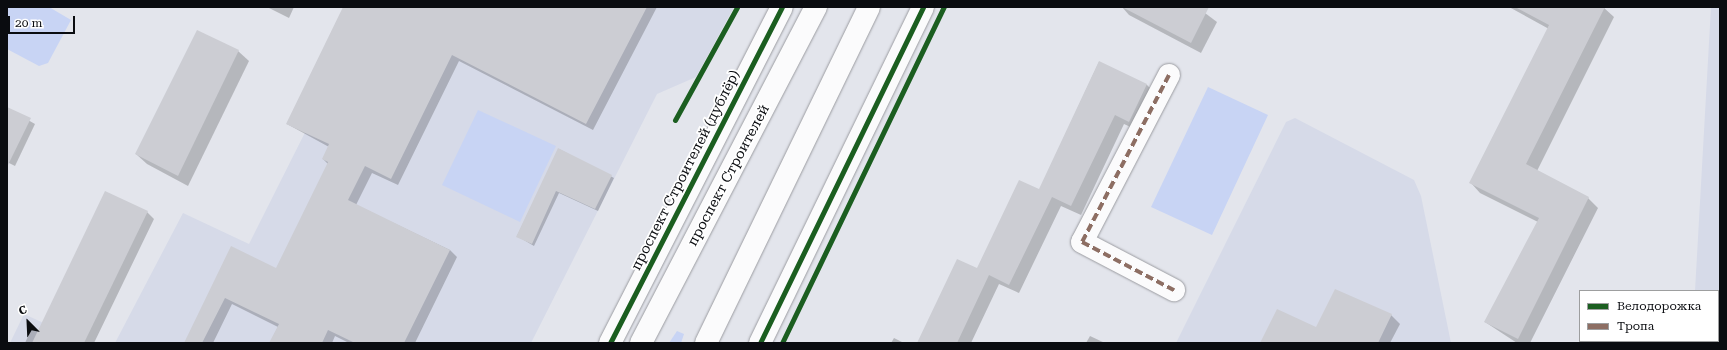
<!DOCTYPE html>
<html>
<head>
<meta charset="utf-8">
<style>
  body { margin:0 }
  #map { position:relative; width:1727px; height:350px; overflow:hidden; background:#e3e5ec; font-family:"Roboto Serif",serif }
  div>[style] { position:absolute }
  .built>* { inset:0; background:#d6dae8 }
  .green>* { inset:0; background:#c8d4f4 }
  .shadow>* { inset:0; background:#0003 }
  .building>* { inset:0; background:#cccdd3 }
  .roads { filter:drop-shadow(0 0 1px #9b9ca1) drop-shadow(0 0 1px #9b9ca1) }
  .street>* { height:22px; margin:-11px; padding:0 11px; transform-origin:11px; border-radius:11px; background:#fbfbfc }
  .secondary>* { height:22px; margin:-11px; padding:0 11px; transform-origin:11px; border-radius:11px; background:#fbfbfc }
  .quiet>* { height:4px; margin-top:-2px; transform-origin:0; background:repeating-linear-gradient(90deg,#8d6e63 0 8px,transparent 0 12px) }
  .cycleway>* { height:5px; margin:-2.5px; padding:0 2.5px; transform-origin:2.5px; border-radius:2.5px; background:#1b5e20 }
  span { translate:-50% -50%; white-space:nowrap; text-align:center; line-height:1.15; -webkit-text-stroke:3.5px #fff; paint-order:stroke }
  .street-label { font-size:14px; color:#0a0c10 }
  .frame { position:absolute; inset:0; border:8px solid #0a0c10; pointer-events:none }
  .legend { position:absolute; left:1579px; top:290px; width:140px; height:52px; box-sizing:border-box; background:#fff; border:1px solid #9d9e9f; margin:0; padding:5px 7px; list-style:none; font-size:12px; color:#0a0c10 }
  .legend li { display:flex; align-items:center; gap:8px; height:20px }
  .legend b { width:20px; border:1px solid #9d9e9f }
  .north { position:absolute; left:8px; top:302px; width:40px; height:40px; -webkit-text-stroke:3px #fff; paint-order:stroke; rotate:336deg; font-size:11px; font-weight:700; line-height:16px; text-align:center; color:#0a0c10 }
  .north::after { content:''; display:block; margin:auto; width:14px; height:18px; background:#0a0c10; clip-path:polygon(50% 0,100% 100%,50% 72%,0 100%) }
  .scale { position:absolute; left:8px; top:16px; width:67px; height:18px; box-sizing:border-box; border:2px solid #0a0c10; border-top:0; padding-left:5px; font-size:12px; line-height:14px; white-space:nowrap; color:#0a0c10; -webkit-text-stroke:3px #fff; paint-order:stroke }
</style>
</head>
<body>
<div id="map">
  <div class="built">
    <i style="clip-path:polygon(368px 7px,734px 7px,696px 77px,657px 94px,531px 343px,115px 343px,183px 213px,249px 244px)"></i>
    <i style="clip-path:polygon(1711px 7px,1720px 7px,1720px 343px,1693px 343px,1718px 341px,1718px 291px,1695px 291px)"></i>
    <i style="clip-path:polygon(1295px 118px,1414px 180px,1421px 196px,1451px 343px,1176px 343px,1286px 122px)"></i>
    <i style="clip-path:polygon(24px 314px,87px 343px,10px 343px)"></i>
  </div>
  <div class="green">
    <i style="clip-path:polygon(7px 7px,49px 7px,71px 20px,48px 63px,39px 66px,7px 49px)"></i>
    <i style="clip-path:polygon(1208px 87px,1268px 115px,1212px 235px,1151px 207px)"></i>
    <i style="clip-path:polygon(478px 110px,556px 146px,520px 222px,442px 185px)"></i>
    <i style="clip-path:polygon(677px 331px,684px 334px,681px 343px,669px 343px)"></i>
  </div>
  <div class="shadow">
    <i style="clip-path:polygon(267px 7px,294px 7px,289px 18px)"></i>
    <i style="clip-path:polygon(344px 7px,657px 7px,593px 130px,459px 61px,398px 185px,372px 173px,356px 205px,450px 250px,457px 257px,415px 343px,349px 343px,335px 336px,332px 343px,270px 343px,278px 327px,232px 304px,213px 343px,185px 343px,231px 248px,277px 270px,328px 164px,323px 159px,329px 147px,287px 124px)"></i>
    <i style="clip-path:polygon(1122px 7px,1197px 7px,1217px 22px,1201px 53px,1129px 15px)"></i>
    <i style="clip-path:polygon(1509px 7px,1603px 7px,1614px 17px,1537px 171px,1588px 198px,1598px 208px,1530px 343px,1517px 343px,1485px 322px,1538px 222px,1480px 193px,1471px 183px,1549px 29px)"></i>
    <i style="clip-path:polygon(238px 51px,249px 61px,188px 186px,147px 164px,136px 154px)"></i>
    <i style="clip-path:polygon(1099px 62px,1147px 85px,1156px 94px,1139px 131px,1124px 124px,1081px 215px,1061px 206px,1019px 293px,999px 284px,971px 343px,918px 343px,1039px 191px)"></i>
    <i style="clip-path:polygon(7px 108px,35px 124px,15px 166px,7px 162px)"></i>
    <i style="clip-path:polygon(559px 149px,614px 178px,598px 211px,559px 193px,534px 246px,517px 236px)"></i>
    <i style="clip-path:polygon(147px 212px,154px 219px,94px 343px,25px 343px,32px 328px,39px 331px)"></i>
    <i style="clip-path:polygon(1391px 315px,1400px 324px,1390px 343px,1262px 343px,1316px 328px)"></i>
    <i style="clip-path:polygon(1090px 336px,1105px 343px,1086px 343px)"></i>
    <i style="clip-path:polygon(894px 338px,904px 343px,891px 343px)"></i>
  </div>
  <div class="building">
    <i style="clip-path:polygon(343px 7px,647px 7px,586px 124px,452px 55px,391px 179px,365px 166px,348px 200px,450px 250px,404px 343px,355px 343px,328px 330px,322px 343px,269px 343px,279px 324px,225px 298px,202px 343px,184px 343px,231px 246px,276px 268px,328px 162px,322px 159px,329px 144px,286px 124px)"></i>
    <i style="clip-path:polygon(1122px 7px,1209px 7px,1191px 43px)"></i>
    <i style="clip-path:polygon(1515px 7px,1605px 7px,1526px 164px,1589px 197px,1518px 339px,1484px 322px,1539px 218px,1469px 183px,1549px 25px)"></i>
    <i style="clip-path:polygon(197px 30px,239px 50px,178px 176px,135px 154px)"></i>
    <i style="clip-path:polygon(1099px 61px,1147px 84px,1129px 122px,1115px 115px,1071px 206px,1052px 197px,1009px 285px,989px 275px,957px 343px,917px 343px,957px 259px,977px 268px,1019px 180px,1039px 189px)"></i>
    <i style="clip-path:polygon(7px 107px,31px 118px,7px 167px)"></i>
    <i style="clip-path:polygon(558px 148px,612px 175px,595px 209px,556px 191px,532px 244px,516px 237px)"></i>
    <i style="clip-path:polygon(105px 191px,148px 211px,84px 343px,32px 343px)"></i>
    <i style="clip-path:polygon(1335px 289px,1392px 314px,1378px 343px,1260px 343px,1277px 309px,1316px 327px)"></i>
  </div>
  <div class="roads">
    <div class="street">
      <i style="left:1169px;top:75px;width:188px;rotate:117.5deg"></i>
      <i style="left:1082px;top:242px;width:104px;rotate:27.6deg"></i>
      <i style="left:610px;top:343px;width:377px;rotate:-62.9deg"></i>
      <i style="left:760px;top:343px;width:373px;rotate:-64.1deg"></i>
    </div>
    <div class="secondary">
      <i style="left:641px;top:343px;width:379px;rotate:-62.5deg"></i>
      <i style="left:706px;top:343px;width:373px;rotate:-64.1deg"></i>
    </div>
  </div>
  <div class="quiet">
    <i style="left:1169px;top:75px;width:188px;rotate:117.5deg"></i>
    <i style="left:1082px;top:242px;width:104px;rotate:27.6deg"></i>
  </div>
  <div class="cycleway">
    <i style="left:675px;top:120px;width:129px;rotate:-61.2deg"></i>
    <i style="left:610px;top:343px;width:377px;rotate:-62.9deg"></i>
    <i style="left:760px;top:343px;width:373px;rotate:-64.1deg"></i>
    <i style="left:782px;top:343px;width:373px;rotate:-64.3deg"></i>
  </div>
  <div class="street-label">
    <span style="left:685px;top:170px;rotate:-63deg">проспект Строителей (дублёр)</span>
    <span style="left:728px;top:175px;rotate:-62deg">проспект Строителей</span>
  </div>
  <div class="frame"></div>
  <ul class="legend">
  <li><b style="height:5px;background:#1b5e20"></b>Велодорожка</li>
  <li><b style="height:5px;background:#8d6e63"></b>Тропа</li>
  </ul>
  <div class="north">С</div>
  <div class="scale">20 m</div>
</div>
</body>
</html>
